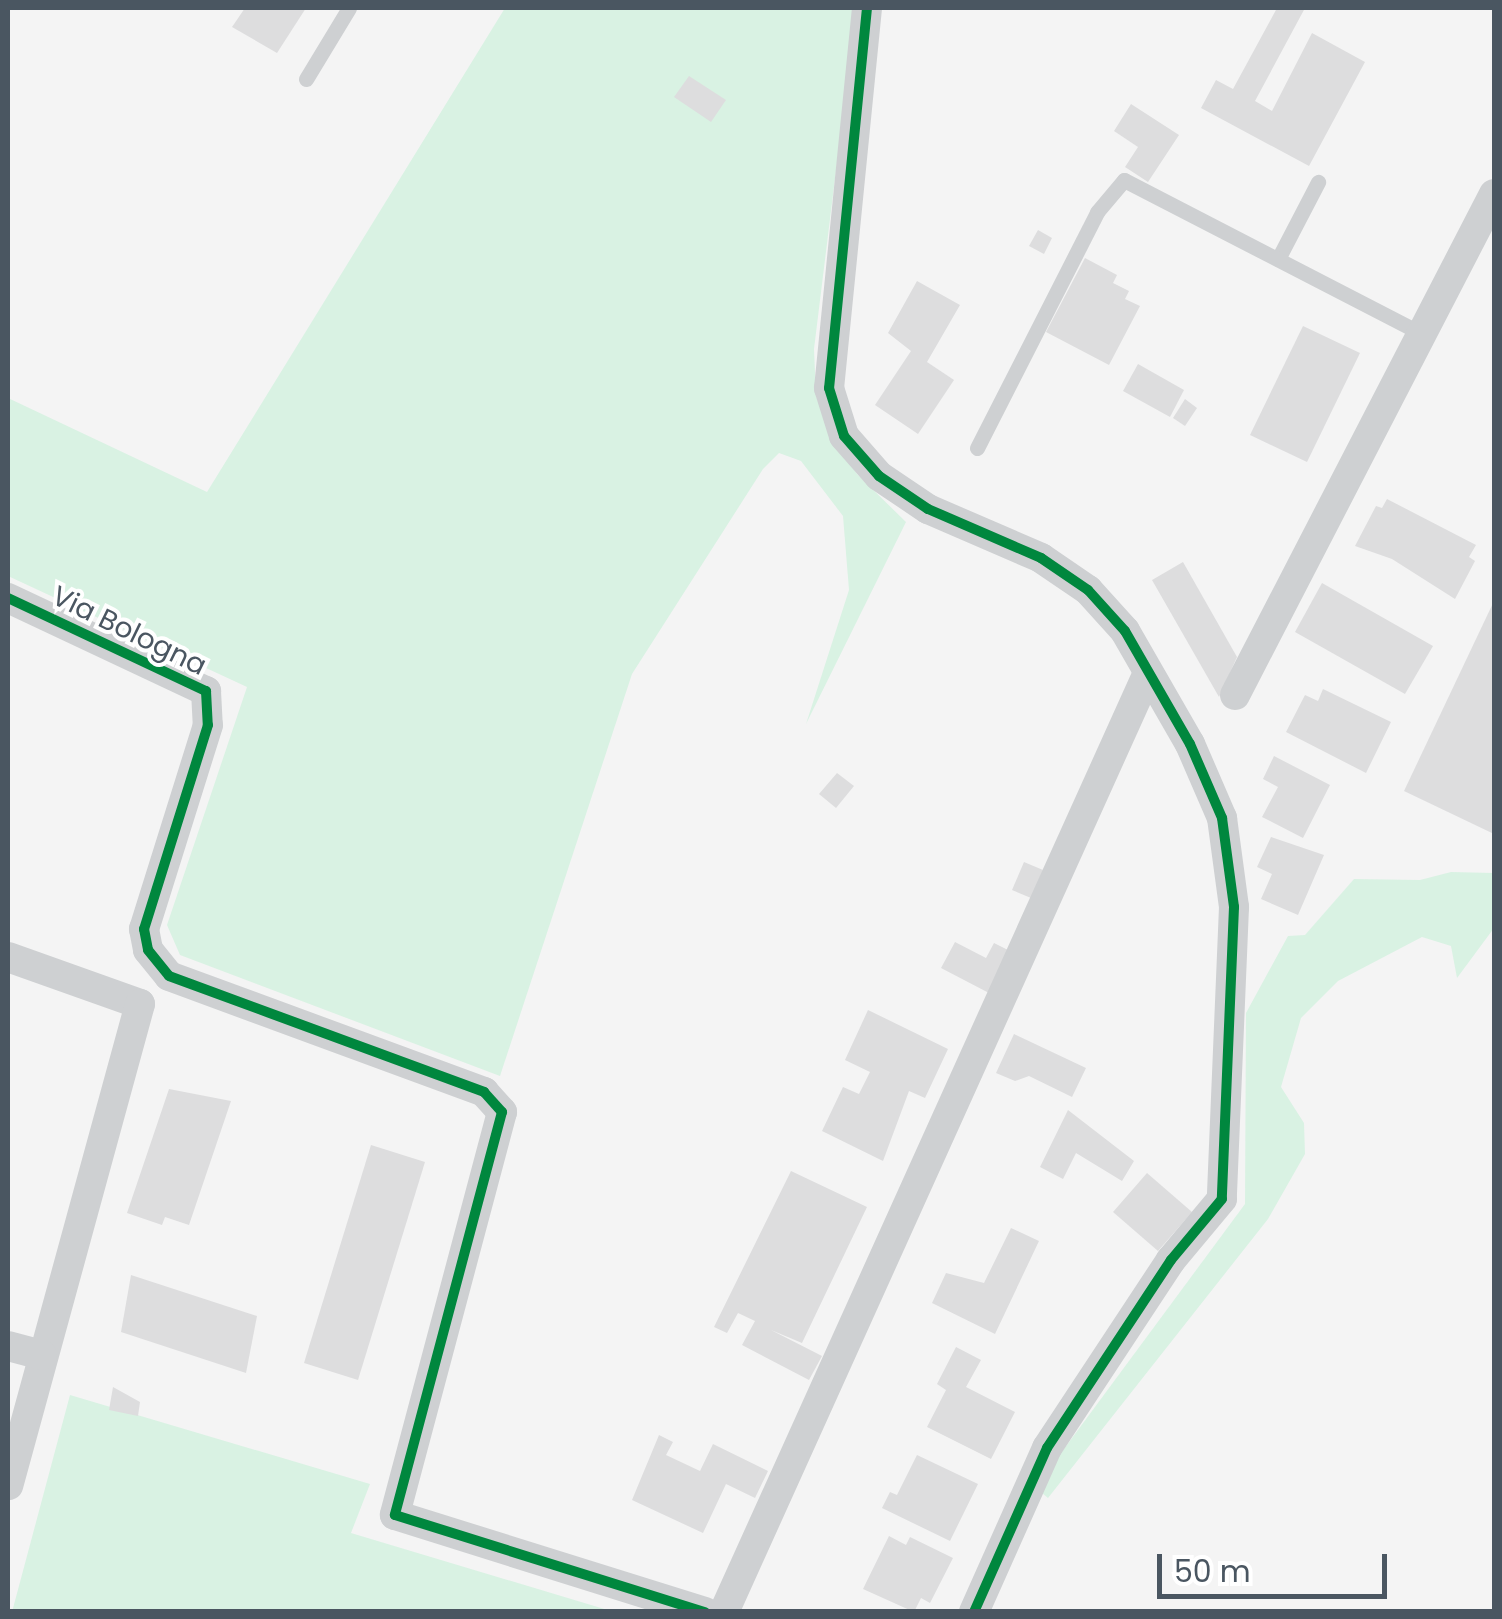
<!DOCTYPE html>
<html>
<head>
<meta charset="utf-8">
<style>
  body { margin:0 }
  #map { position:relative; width:1502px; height:1619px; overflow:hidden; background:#f4f4f4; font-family:Poppins,sans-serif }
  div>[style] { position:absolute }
  .green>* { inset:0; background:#d9f2e3 }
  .building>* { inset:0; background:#ddddde }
  .lane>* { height:15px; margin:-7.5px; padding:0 7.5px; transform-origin:7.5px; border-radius:7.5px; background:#ced0d2 }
  .street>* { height:30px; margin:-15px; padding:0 15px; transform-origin:15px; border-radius:15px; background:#ced0d2 }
  .cycleway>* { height:10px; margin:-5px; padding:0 5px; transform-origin:5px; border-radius:5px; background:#00873e }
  span { translate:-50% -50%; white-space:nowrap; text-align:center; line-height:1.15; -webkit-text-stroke:8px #fff; paint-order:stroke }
  .street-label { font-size:28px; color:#4a5661 }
  .frame { position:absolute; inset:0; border:10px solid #4a5661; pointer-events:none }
  .scale { position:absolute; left:1157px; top:1554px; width:230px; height:45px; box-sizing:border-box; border:5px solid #4a5661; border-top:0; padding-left:12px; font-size:30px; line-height:35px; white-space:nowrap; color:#4a5661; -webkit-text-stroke:8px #fff; paint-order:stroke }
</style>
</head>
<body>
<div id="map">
  <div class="green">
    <i style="clip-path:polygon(505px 8px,856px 8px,814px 349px,816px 396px,830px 433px,857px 474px,906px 522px,806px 724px,849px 590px,843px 516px,801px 461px,779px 453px,763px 469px,632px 674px,500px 1076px,180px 955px,167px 925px,247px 687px,8px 576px,8px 398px,207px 492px)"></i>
    <i style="clip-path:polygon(1451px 872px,1494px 873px,1494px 928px,1457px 978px,1451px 946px,1422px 937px,1338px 981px,1301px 1018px,1281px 1087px,1304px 1123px,1305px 1154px,1268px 1219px,1048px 1498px,1042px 1493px,1058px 1457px,1245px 1204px,1246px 1013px,1288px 936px,1305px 935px,1354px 879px,1420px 880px)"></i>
    <i style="clip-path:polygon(70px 1395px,370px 1484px,351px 1533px,611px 1611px,12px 1612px)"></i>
  </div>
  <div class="building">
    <i style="clip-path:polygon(245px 8px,306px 8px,277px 53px,232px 27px)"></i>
    <i style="clip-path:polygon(1277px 8px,1305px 8px,1255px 101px,1272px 111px,1312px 33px,1365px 62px,1309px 166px,1201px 108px,1216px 80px,1233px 89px)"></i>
    <i style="clip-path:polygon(689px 76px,726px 100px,711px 122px,674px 97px)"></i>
    <i style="clip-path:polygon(1131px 104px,1179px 135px,1148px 182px,1125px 167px,1138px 147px,1114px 131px)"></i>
    <i style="clip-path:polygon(1038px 230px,1052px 238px,1044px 254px,1029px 246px)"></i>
    <i style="clip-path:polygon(1085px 258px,1117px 275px,1113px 283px,1129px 291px,1125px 299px,1140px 306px,1109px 365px,1046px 332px)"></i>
    <i style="clip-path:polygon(917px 281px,960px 305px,927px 362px,954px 380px,918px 434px,875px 405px,911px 351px,888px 333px)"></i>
    <i style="clip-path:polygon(1303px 326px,1360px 353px,1307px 462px,1250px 435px)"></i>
    <i style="clip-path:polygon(1138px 364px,1184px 390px,1170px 417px,1123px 391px)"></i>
    <i style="clip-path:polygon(1185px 399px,1197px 408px,1185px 426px,1173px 418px)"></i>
    <i style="clip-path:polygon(1387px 499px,1476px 545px,1469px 557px,1475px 561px,1455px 599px,1392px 559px,1355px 546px,1376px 506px,1382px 508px)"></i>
    <i style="clip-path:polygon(1183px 562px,1237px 657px,1219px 697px,1152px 580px)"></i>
    <i style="clip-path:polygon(1322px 583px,1433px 646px,1405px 694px,1295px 632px)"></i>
    <i style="clip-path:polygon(1494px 601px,1494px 834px,1404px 791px)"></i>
    <i style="clip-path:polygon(1323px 689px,1391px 722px,1366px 773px,1286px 732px,1305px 695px,1318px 701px)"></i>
    <i style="clip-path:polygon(1274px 756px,1330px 785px,1303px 838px,1262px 817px,1278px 787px,1263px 779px)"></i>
    <i style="clip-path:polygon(837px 773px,854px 786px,836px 808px,819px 794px)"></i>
    <i style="clip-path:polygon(1271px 837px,1324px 855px,1298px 915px,1261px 899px,1272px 874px,1257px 867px)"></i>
    <i style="clip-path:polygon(1024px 862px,1043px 870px,1031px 898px,1012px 890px)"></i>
    <i style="clip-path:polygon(955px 942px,986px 958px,994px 943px,1010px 951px,989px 993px,941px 968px)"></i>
    <i style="clip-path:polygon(868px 1010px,948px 1049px,925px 1098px,909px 1091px,883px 1161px,822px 1131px,843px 1087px,859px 1094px,870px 1072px,845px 1060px)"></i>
    <i style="clip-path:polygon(1014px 1034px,1086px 1068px,1072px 1097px,1029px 1076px,1015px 1081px,996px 1073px)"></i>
    <i style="clip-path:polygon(169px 1089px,231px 1101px,189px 1225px,165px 1217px,162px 1225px,127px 1213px)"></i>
    <i style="clip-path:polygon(1068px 1110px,1134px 1161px,1122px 1181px,1076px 1153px,1063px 1179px,1040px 1167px)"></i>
    <i style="clip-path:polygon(371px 1145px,425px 1162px,358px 1380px,304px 1363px)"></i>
    <i style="clip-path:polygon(791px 1171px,867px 1207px,802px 1343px,771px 1330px,822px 1356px,809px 1380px,742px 1345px,755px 1321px,738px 1313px,727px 1333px,714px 1327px)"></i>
    <i style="clip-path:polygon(1147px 1173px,1192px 1212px,1158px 1251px,1113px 1212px)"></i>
    <i style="clip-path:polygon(1011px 1228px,1039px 1241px,995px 1334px,932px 1303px,946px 1273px,984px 1283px)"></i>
    <i style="clip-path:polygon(131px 1275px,257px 1316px,246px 1373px,121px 1332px)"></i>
    <i style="clip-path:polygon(956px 1347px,981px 1360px,966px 1387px,1015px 1412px,991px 1459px,927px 1427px,946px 1390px,937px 1384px)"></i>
    <i style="clip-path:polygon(113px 1387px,140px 1402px,138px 1416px,109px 1410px)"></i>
    <i style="clip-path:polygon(659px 1435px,673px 1442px,666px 1455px,700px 1471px,713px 1444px,768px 1471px,755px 1498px,726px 1484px,703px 1533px,632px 1500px)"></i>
    <i style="clip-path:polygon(917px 1455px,978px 1484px,950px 1541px,882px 1508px,890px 1492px,897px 1495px)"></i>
    <i style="clip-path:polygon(889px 1536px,906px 1545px,910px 1537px,953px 1558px,930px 1603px,921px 1598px,914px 1612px,863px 1589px)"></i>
  </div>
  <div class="lane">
    <i style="left:306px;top:79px;width:83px;rotate:-58.8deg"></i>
    <i style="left:1278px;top:259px;width:87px;rotate:-62.5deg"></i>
    <i style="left:977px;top:448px;width:265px;rotate:-63deg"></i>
    <i style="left:1097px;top:212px;width:42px;rotate:-49.8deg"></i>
    <i style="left:1124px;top:180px;width:335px;rotate:27.3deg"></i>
  </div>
  <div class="street">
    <i style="left:867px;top:8px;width:382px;rotate:95.7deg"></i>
    <i style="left:829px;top:388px;width:50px;rotate:72.6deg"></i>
    <i style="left:844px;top:436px;width:53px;rotate:48.8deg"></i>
    <i style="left:879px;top:476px;width:59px;rotate:34deg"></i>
    <i style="left:928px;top:509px;width:123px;rotate:23.4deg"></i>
    <i style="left:1041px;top:558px;width:57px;rotate:34.2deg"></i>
    <i style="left:1088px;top:590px;width:55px;rotate:47.9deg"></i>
    <i style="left:1125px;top:631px;width:130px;rotate:60.1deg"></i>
    <i style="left:1190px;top:744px;width:81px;rotate:66.6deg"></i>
    <i style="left:1222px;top:818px;width:90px;rotate:82.3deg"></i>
    <i style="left:1234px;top:907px;width:292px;rotate:92.4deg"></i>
    <i style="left:1222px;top:1199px;width:80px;rotate:129.9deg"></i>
    <i style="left:1171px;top:1260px;width:225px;rotate:123.4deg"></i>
    <i style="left:1047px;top:1448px;width:180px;rotate:114deg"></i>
    <i style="left:8px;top:598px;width:219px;rotate:25.2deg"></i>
    <i style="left:206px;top:691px;width:34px;rotate:87deg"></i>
    <i style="left:208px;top:725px;width:214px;rotate:107.4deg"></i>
    <i style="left:144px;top:929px;width:21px;rotate:79deg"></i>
    <i style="left:148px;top:950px;width:33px;rotate:51deg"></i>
    <i style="left:169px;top:976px;width:336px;rotate:20.2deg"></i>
    <i style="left:484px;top:1092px;width:27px;rotate:48deg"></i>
    <i style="left:502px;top:1112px;width:417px;rotate:104.9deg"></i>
    <i style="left:395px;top:1515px;width:325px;rotate:17.4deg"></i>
    <i style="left:1235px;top:695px;width:564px;rotate:-62.66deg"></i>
    <i style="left:8px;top:957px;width:140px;rotate:19.6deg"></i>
    <i style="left:140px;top:1004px;width:499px;rotate:105.3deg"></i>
    <i style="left:8px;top:1346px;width:35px;rotate:15deg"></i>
    <i style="left:724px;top:1612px;width:1030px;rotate:-65.7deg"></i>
  </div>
  <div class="cycleway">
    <i style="left:867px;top:8px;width:382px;rotate:95.7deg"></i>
    <i style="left:829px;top:388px;width:50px;rotate:72.6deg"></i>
    <i style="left:844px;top:436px;width:53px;rotate:48.8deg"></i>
    <i style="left:879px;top:476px;width:59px;rotate:34deg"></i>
    <i style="left:928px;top:509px;width:123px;rotate:23.4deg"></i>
    <i style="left:1041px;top:558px;width:57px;rotate:34.2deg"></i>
    <i style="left:1088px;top:590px;width:55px;rotate:47.9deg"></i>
    <i style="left:1125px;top:631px;width:130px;rotate:60.1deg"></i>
    <i style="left:1190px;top:744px;width:81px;rotate:66.6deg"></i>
    <i style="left:1222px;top:818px;width:90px;rotate:82.3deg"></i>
    <i style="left:1234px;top:907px;width:292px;rotate:92.4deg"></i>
    <i style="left:1222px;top:1199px;width:80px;rotate:129.9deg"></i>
    <i style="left:1171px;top:1260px;width:225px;rotate:123.4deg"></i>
    <i style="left:1047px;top:1448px;width:180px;rotate:114deg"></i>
    <i style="left:8px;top:598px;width:219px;rotate:25.2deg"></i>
    <i style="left:206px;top:691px;width:34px;rotate:87deg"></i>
    <i style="left:208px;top:725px;width:214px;rotate:107.4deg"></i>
    <i style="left:144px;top:929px;width:21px;rotate:79deg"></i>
    <i style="left:148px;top:950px;width:33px;rotate:51deg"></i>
    <i style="left:169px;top:976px;width:336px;rotate:20.2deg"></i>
    <i style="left:484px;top:1092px;width:27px;rotate:48deg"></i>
    <i style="left:502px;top:1112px;width:417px;rotate:104.9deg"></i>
    <i style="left:395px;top:1515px;width:325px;rotate:17.4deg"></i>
  </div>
  <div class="street-label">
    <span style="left:129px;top:631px;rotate:26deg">Via Bologna</span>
  </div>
  <div class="frame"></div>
  <div class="scale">50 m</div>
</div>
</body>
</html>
